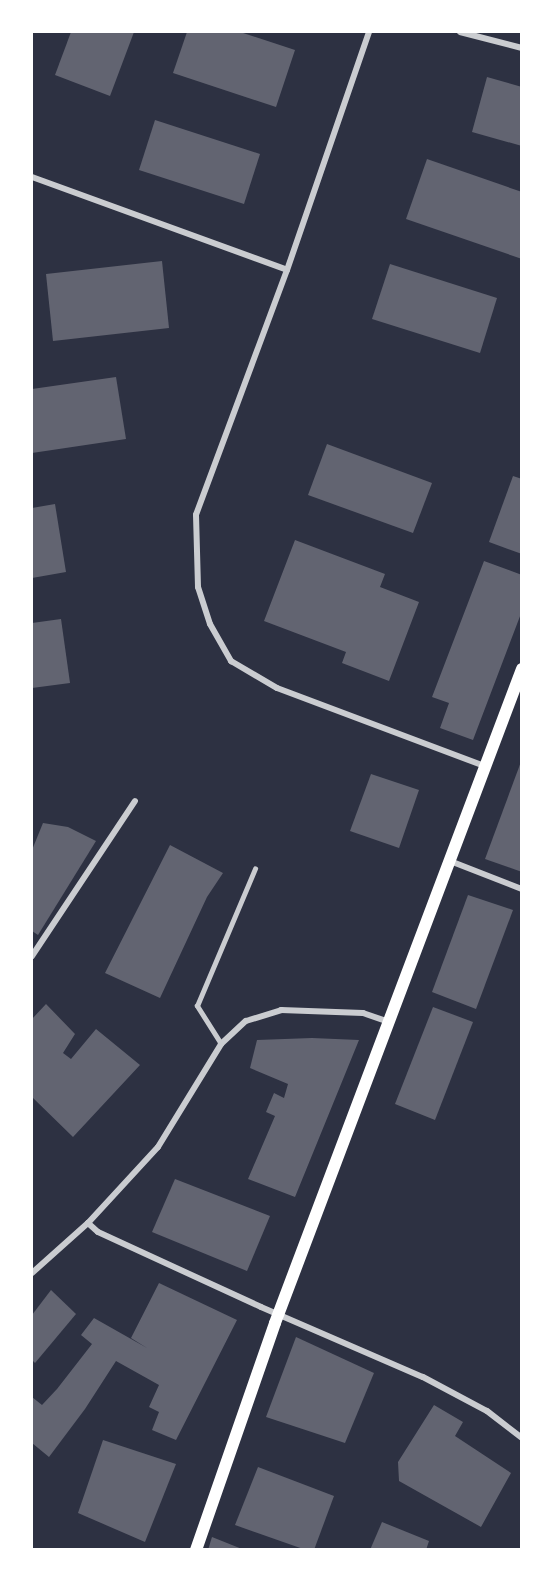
<!DOCTYPE html>
<html>
<head>
<meta charset="utf-8">
<style>
  body { margin:0 }
  #map { position:relative; width:553px; height:1581px; overflow:hidden; background:#2d3142; font-family:"IBM Plex Serif",serif }
  div>[style] { position:absolute }
  .building>* { inset:0; background:#626471 }
  .service>* { height:4.5px; margin:-2.25px; padding:0 2.25px; transform-origin:2.25px; border-radius:2.25px; background:#caccd0 }
  .minor>* { height:6px; margin:-3px; padding:0 3px; transform-origin:3px; border-radius:3px; background:#caccd0 }
  .secondary>* { height:12px; margin:-6px; padding:0 6px; transform-origin:6px; border-radius:6px; background:#fff }
  span { translate:-50% -50%; white-space:nowrap; text-align:center; line-height:1.15; -webkit-text-stroke:4.5px #fff; paint-order:stroke }
  .frame { position:absolute; inset:0; border:33px solid #fff; pointer-events:none }
</style>
</head>
<body>
<div id="map">
  <div class="building">
    <i style="clip-path:polygon(71px 32px,134px 32px,110px 96px,55px 75px)"></i>
    <i style="clip-path:polygon(187px 32px,240px 32px,295px 50px,276px 107px,173px 73px)"></i>
    <i style="clip-path:polygon(487px 77px,522px 87px,522px 146px,472px 132px)"></i>
    <i style="clip-path:polygon(155px 120px,260px 154px,244px 204px,139px 170px)"></i>
    <i style="clip-path:polygon(427px 159px,522px 192px,522px 259px,406px 219px)"></i>
    <i style="clip-path:polygon(162px 261px,169px 328px,53px 341px,46px 274px)"></i>
    <i style="clip-path:polygon(390px 264px,497px 298px,480px 353px,372px 319px)"></i>
    <i style="clip-path:polygon(116px 377px,126px 439px,32px 453px,32px 389px)"></i>
    <i style="clip-path:polygon(327px 444px,432px 483px,413px 533px,308px 495px)"></i>
    <i style="clip-path:polygon(513px 476px,522px 479px,522px 554px,489px 542px)"></i>
    <i style="clip-path:polygon(55px 504px,66px 572px,32px 578px,32px 508px)"></i>
    <i style="clip-path:polygon(295px 540px,385px 574px,380px 587px,419px 602px,389px 681px,342px 663px,346px 652px,264px 621px)"></i>
    <i style="clip-path:polygon(484px 561px,522px 575px,522px 611px,473px 740px,440px 728px,449px 703px,432px 697px)"></i>
    <i style="clip-path:polygon(61px 619px,70px 683px,32px 688px,32px 623px)"></i>
    <i style="clip-path:polygon(522px 759px,522px 872px,485px 859px)"></i>
    <i style="clip-path:polygon(371px 774px,419px 790px,399px 848px,350px 831px)"></i>
    <i style="clip-path:polygon(43px 823px,68px 827px,96px 841px,38px 935px,32px 931px,32px 850px)"></i>
    <i style="clip-path:polygon(170px 845px,223px 873px,207px 897px,160px 998px,105px 973px)"></i>
    <i style="clip-path:polygon(468px 895px,513px 910px,476px 1009px,432px 992px)"></i>
    <i style="clip-path:polygon(46px 1004px,75px 1034px,63px 1053px,71px 1059px,96px 1029px,140px 1065px,73px 1137px,32px 1097px,32px 1019px)"></i>
    <i style="clip-path:polygon(433px 1007px,473px 1022px,435px 1120px,395px 1104px)"></i>
    <i style="clip-path:polygon(312px 1038px,359px 1040px,295px 1197px,248px 1179px,275px 1116px,266px 1112px,274px 1093px,284px 1098px,288px 1084px,250px 1068px,257px 1040px)"></i>
    <i style="clip-path:polygon(175px 1179px,270px 1216px,247px 1271px,152px 1232px)"></i>
    <i style="clip-path:polygon(159px 1283px,237px 1320px,176px 1440px,152px 1430px,159px 1412px,149px 1407px,159px 1385px,116px 1361px,85px 1409px,49px 1457px,32px 1443px,32px 1397px,42px 1405px,57px 1389px,92px 1344px,81px 1335px,94px 1318px,147px 1348px,131px 1338px)"></i>
    <i style="clip-path:polygon(51px 1290px,76px 1314px,35px 1363px,32px 1360px,32px 1315px)"></i>
    <i style="clip-path:polygon(296px 1337px,374px 1373px,345px 1443px,266px 1417px)"></i>
    <i style="clip-path:polygon(434px 1405px,463px 1422px,455px 1436px,511px 1473px,481px 1527px,399px 1481px,398px 1462px)"></i>
    <i style="clip-path:polygon(103px 1440px,176px 1464px,145px 1542px,78px 1513px)"></i>
    <i style="clip-path:polygon(258px 1467px,334px 1496px,314px 1550px,306px 1550px,235px 1525px)"></i>
    <i style="clip-path:polygon(382px 1522px,429px 1541px,426px 1550px,370px 1550px)"></i>
    <i style="clip-path:polygon(212px 1537px,242px 1549px,242px 1550px,208px 1550px)"></i>
  </div>
  <div class="service">
    <i style="left:221px;top:1044px;width:45px;rotate:-122.3deg"></i>
    <i style="left:197px;top:1006px;width:149px;rotate:-67.1deg"></i>
  </div>
  <div class="minor">
    <i style="left:369px;top:32px;width:252px;rotate:109deg"></i>
    <i style="left:287px;top:270px;width:261px;rotate:110.4deg"></i>
    <i style="left:196px;top:515px;width:72px;rotate:88.4deg"></i>
    <i style="left:198px;top:587px;width:39px;rotate:72deg"></i>
    <i style="left:210px;top:624px;width:43px;rotate:60.4deg"></i>
    <i style="left:231px;top:661px;width:53px;rotate:30.4deg"></i>
    <i style="left:277px;top:688px;width:221px;rotate:20.6deg"></i>
    <i style="left:460px;top:32px;width:64px;rotate:14.5deg"></i>
    <i style="left:32px;top:177px;width:271px;rotate:20deg"></i>
    <i style="left:450px;top:861px;width:77px;rotate:21.3deg"></i>
    <i style="left:32px;top:956px;width:186px;rotate:-56.4deg"></i>
    <i style="left:88px;top:1223px;width:13px;rotate:42deg"></i>
    <i style="left:98px;top:1232px;width:179px;rotate:24.7deg"></i>
    <i style="left:261px;top:1307px;width:176px;rotate:23.4deg"></i>
    <i style="left:423px;top:1377px;width:72px;rotate:28deg"></i>
    <i style="left:487px;top:1411px;width:44px;rotate:37.6deg"></i>
    <i style="left:32px;top:1273px;width:75px;rotate:-41.8deg"></i>
    <i style="left:88px;top:1223px;width:103px;rotate:-47.4deg"></i>
    <i style="left:158px;top:1147px;width:121px;rotate:-58.5deg"></i>
    <i style="left:221px;top:1044px;width:34px;rotate:-43deg"></i>
    <i style="left:246px;top:1021px;width:37px;rotate:-17deg"></i>
    <i style="left:281px;top:1010px;width:82px;rotate:2.1deg"></i>
    <i style="left:363px;top:1013px;width:28px;rotate:19deg"></i>
  </div>
  <div class="secondary">
    <i style="left:196px;top:1550px;width:240px;rotate:-70.8deg"></i>
    <i style="left:275px;top:1323px;width:699px;rotate:-69.31deg"></i>
  </div>
  <div class="frame"></div>
</div>
</body>
</html>
